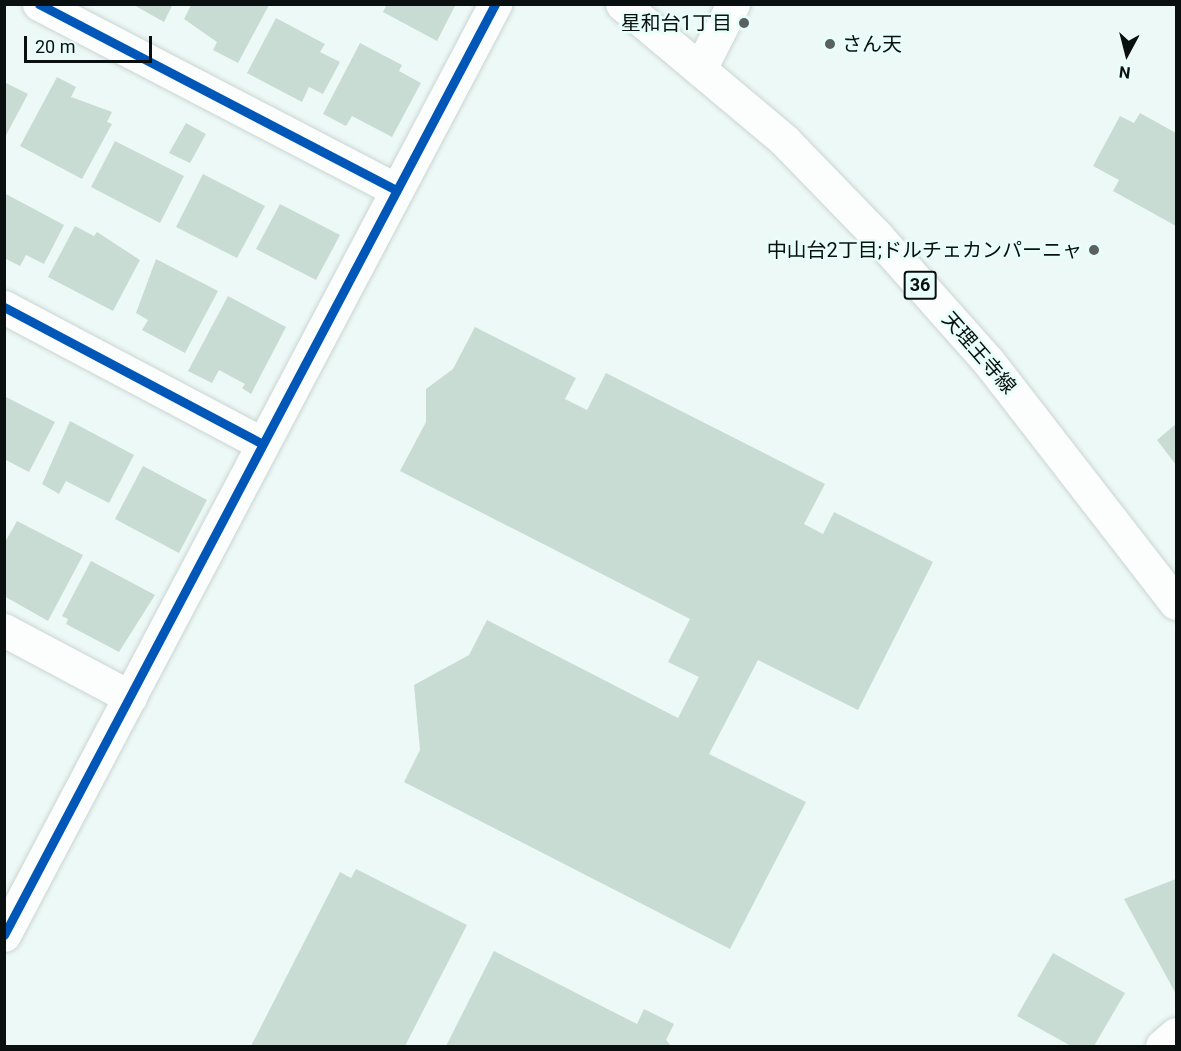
<!DOCTYPE html>
<html>
<head>
<meta charset="utf-8">
<style>
  body { margin:0 }
  #map { position:relative; width:1181px; height:1051px; overflow:hidden; background:#edf9f6; font-family:Roboto,"Noto Sans JP",sans-serif }
  div>[style] { position:absolute }
  .building>* { inset:0; background:#c8dcd3 }
  .roads { filter:drop-shadow(0 0 2px #cbd5d2) drop-shadow(0 0 2px #cbd5d2) }
  .minor>* { height:33px; margin:-16.5px; padding:0 16.5px; transform-origin:16.5px; border-radius:16.5px; background:#fcfefe }
  .primary>* { height:33px; margin:-16.5px; padding:0 16.5px; transform-origin:16.5px; border-radius:16.5px; background:#fcfefe }
  .cycleway>* { height:9px; margin:-4.5px; padding:0 4.5px; transform-origin:4.5px; border-radius:4.5px; background:#0057b8 }
  .dots>* { width:16px; height:16px; translate:-50% -50%; box-sizing:border-box; border:3px solid #e8fef8; border-radius:50% }
  span { translate:-50% -50%; white-space:nowrap; text-align:center; line-height:1.15; -webkit-text-stroke:5px #e8fef8; paint-order:stroke }
  .shield-label span { padding:2px 4px; background:#e8fef8; border:2px solid; border-radius:4px; -webkit-text-stroke-width:0 }
  .shield-label { font-size:18px; color:#09100f; font-weight:700 }
  .poi-label { font-size:20px; color:#09100f }
  .right { translate:-100% -50%; text-align:right }
  .left { translate:0 -50%; text-align:left }
  .street-label { font-size:20px; color:#09100f }
  .frame { position:absolute; inset:0; border:6px solid #09100f; pointer-events:none }
  .north { position:absolute; left:1097px; top:24px; width:60px; height:60px; -webkit-text-stroke:4px #e8fef8; paint-order:stroke; rotate:187deg; font-size:16px; font-weight:700; line-height:24px; text-align:center; color:#09100f }
  .north::after { content:''; display:block; margin:auto; width:21px; height:27px; background:#09100f; clip-path:polygon(50% 0,100% 100%,50% 72%,0 100%) }
  .scale { position:absolute; left:24px; top:36px; width:128px; height:27px; box-sizing:border-box; border:3px solid #09100f; border-top:0; padding-left:8px; font-size:18px; line-height:21px; white-space:nowrap; color:#09100f; -webkit-text-stroke:4px #e8fef8; paint-order:stroke }
</style>
</head>
<body>
<div id="map">
  <div class="building">
    <i style="clip-path:polygon(132px 4px,173px 4px,164px 22px)"></i>
    <i style="clip-path:polygon(387px 4px,456px 4px,437px 41px,383px 12px)"></i>
    <i style="clip-path:polygon(191px 5px,269px 5px,238px 63px,213px 50px,217px 42px,184px 19px)"></i>
    <i style="clip-path:polygon(276px 18px,325px 44px,320px 52px,340px 62px,323px 94px,309px 87px,302px 102px,247px 73px)"></i>
    <i style="clip-path:polygon(360px 43px,402px 65px,399px 71px,421px 83px,392px 137px,352px 116px,346px 126px,323px 114px)"></i>
    <i style="clip-path:polygon(57px 77px,76px 87px,71px 97px,112px 112px,107px 122px,112px 124px,82px 179px,20px 146px)"></i>
    <i style="clip-path:polygon(4px 82px,28px 94px,4px 139px)"></i>
    <i style="clip-path:polygon(1140px 113px,1176px 133px,1176px 226px,1113px 191px,1119px 180px,1093px 166px,1120px 116px,1134px 123px)"></i>
    <i style="clip-path:polygon(186px 123px,206px 134px,190px 163px,169px 153px)"></i>
    <i style="clip-path:polygon(115px 141px,184px 176px,160px 223px,91px 187px)"></i>
    <i style="clip-path:polygon(203px 174px,265px 206px,237px 258px,176px 227px)"></i>
    <i style="clip-path:polygon(4px 193px,64px 225px,44px 264px,26px 255px,20px 266px,4px 258px)"></i>
    <i style="clip-path:polygon(280px 204px,340px 235px,316px 280px,256px 249px)"></i>
    <i style="clip-path:polygon(75px 226px,94px 236px,97px 232px,140px 260px,113px 311px,48px 277px)"></i>
    <i style="clip-path:polygon(156px 259px,218px 291px,185px 353px,142px 330px,148px 320px,136px 313px)"></i>
    <i style="clip-path:polygon(228px 296px,286px 327px,251px 394px,242px 388px,245px 384px,219px 370px,212px 383px,188px 371px)"></i>
    <i style="clip-path:polygon(475px 327px,576px 378px,565px 399px,587px 410px,606px 373px,825px 484px,804px 524px,823px 534px,834px 512px,933px 562px,858px 710px,758px 660px,709px 754px,806px 802px,730px 949px,404px 782px,420px 750px,414px 685px,469px 655px,487px 620px,678px 718px,699px 677px,668px 662px,690px 619px,400px 471px,426px 422px,426px 389px,453px 369px)"></i>
    <i style="clip-path:polygon(4px 396px,55px 422px,29px 472px,4px 459px)"></i>
    <i style="clip-path:polygon(70px 421px,134px 455px,109px 503px,66px 481px,59px 494px,42px 484px)"></i>
    <i style="clip-path:polygon(1176px 424px,1176px 465px,1157px 440px)"></i>
    <i style="clip-path:polygon(143px 466px,207px 500px,179px 553px,115px 519px)"></i>
    <i style="clip-path:polygon(17px 521px,83px 555px,48px 621px,4px 596px,4px 544px)"></i>
    <i style="clip-path:polygon(91px 561px,155px 595px,119px 652px,66px 624px,68px 619px,62px 616px)"></i>
    <i style="clip-path:polygon(356px 869px,467px 925px,405px 1046px,251px 1046px,340px 872px,351px 878px)"></i>
    <i style="clip-path:polygon(1176px 879px,1176px 994px,1124px 899px)"></i>
    <i style="clip-path:polygon(494px 951px,637px 1024px,644px 1009px,674px 1024px,666px 1040px,671px 1046px,446px 1046px)"></i>
    <i style="clip-path:polygon(1053px 953px,1125px 993px,1094px 1046px,1071px 1046px,1017px 1016px)"></i>
  </div>
  <div class="roads">
    <div class="minor">
      <i style="left:39px;top:4px;width:403px;rotate:27.5deg"></i>
      <i style="left:701px;top:67px;width:71px;rotate:-63.1deg"></i>
      <i style="left:4px;top:307px;width:291px;rotate:27.9deg"></i>
      <i style="left:4px;top:630px;width:143px;rotate:28deg"></i>
      <i style="left:4px;top:935px;width:1053px;rotate:-62.19deg"></i>
      <i style="left:1162px;top:1046px;width:18px;rotate:-41deg"></i>
    </div>
    <div class="primary">
      <i style="left:622px;top:4px;width:213px;rotate:40deg"></i>
      <i style="left:785px;top:141px;width:132px;rotate:45.9deg"></i>
      <i style="left:877px;top:236px;width:167px;rotate:48.4deg"></i>
      <i style="left:988px;top:361px;width:306px;rotate:52.2deg"></i>
    </div>
  </div>
  <div class="cycleway">
    <i style="left:39px;top:4px;width:403px;rotate:27.5deg"></i>
    <i style="left:4px;top:307px;width:291px;rotate:27.9deg"></i>
    <i style="left:4px;top:935px;width:1053px;rotate:-62.19deg"></i>
  </div>
  <div class="dots">
    <i style="left:744px;top:23px;background:#596260"></i>
    <i style="left:830px;top:44px;background:#596260"></i>
    <i style="left:1094px;top:250px;background:#596260"></i>
  </div>
  <div class="shield-label">
    <span style="left:920px;top:285px">36</span>
  </div>
  <div class="poi-label">
    <span class="right" style="left:732px;top:23px">星和台1丁目</span>
    <span class="left" style="left:842px;top:44px">さん天</span>
    <span class="right" style="left:1082px;top:250px">中山台2丁目;ドルチェカンパーニャ</span>
  </div>
  <div class="street-label">
    <span style="left:979px;top:353px;rotate:49deg">天理王寺線</span>
  </div>
  <div class="frame"></div>
  <div class="north">N</div>
  <div class="scale">20 m</div>
</div>
</body>
</html>
